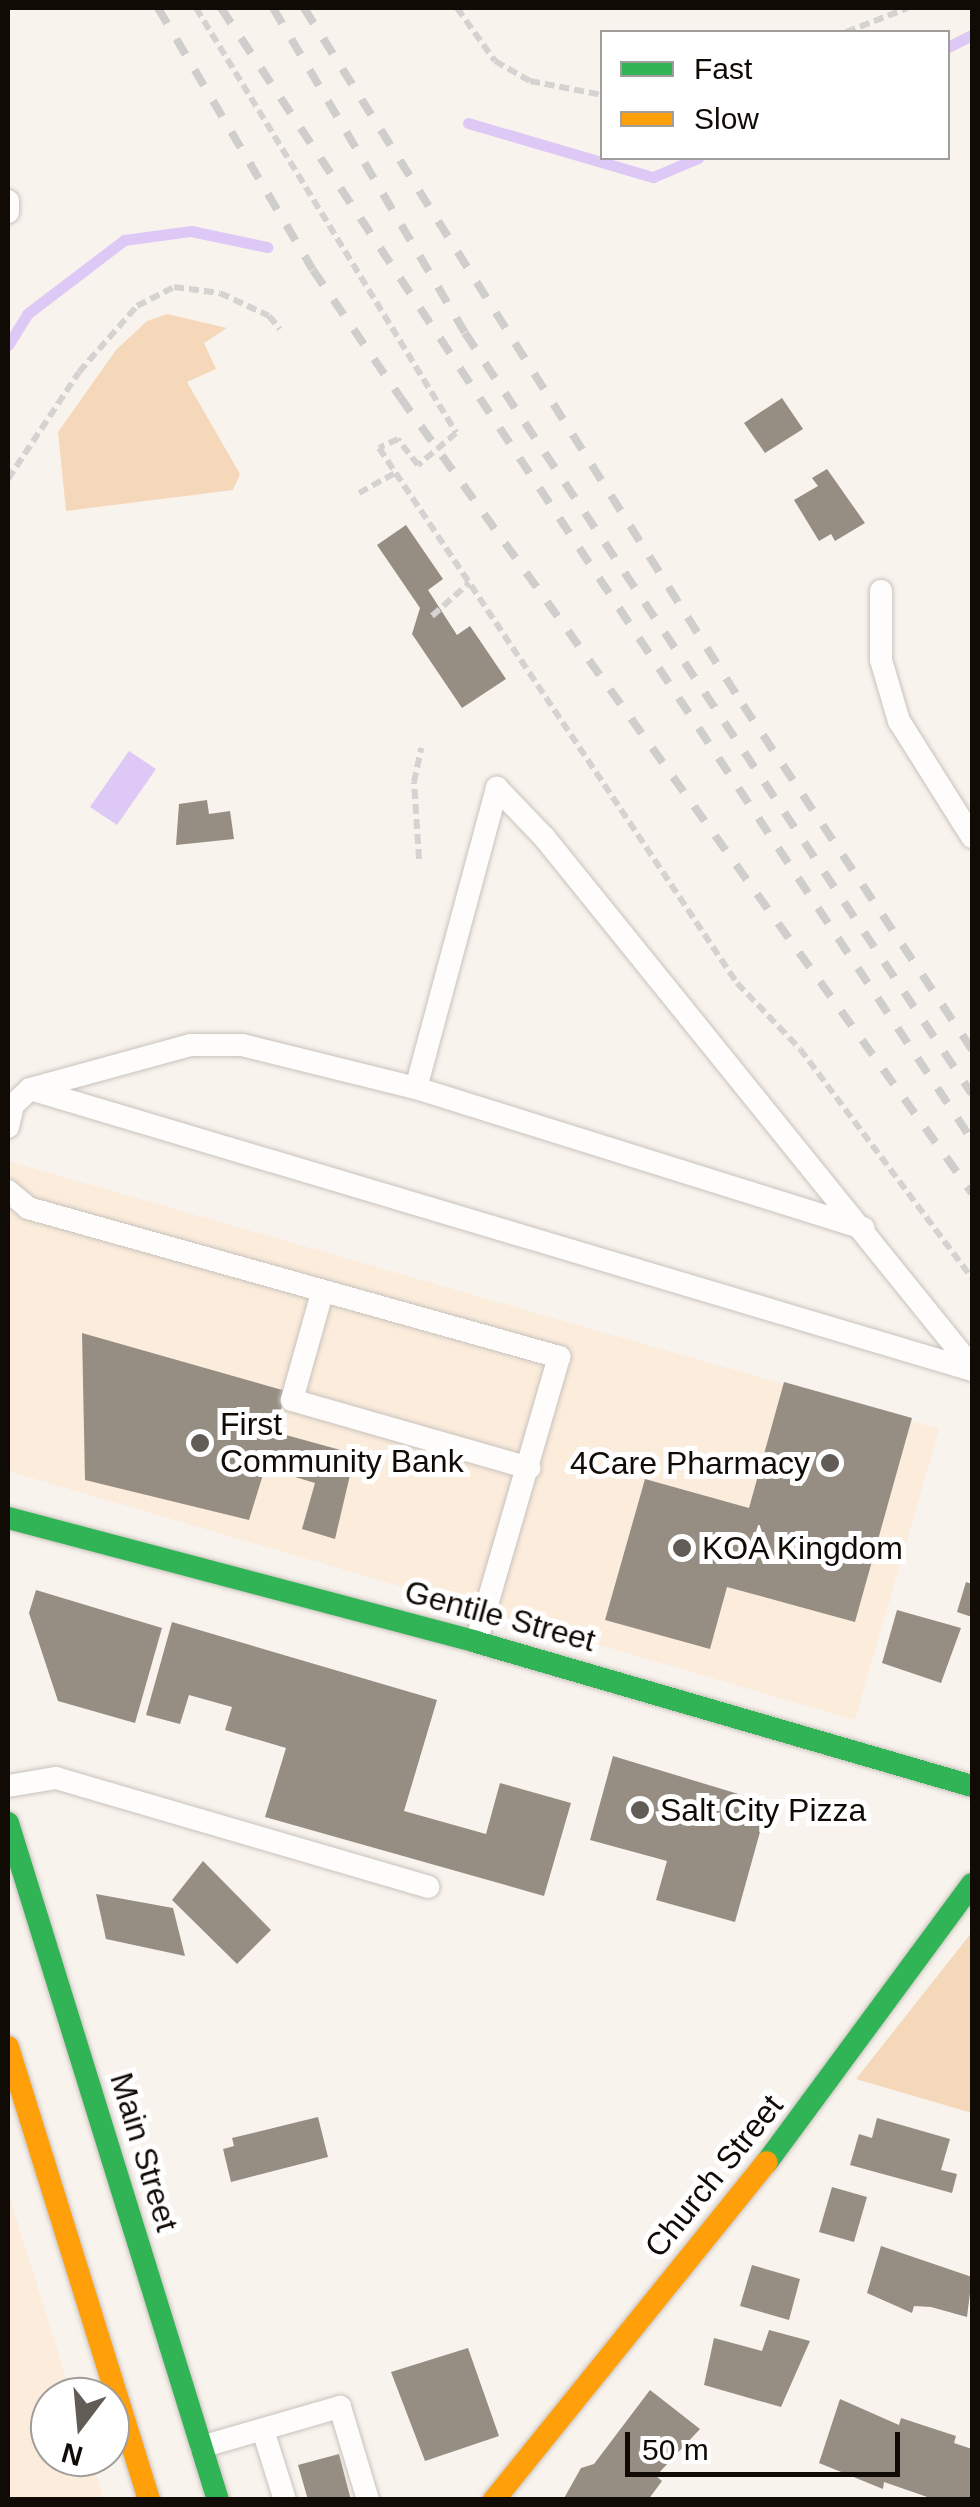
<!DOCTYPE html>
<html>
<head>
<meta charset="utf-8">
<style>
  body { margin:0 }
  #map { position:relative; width:980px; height:2507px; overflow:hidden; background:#f9f3ee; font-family:Helvetica,sans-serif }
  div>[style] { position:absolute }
  .built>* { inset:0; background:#fbecdc }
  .green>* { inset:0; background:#f5d8b9 }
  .water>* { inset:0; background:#dec8f6 }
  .stream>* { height:11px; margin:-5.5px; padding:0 5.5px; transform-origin:5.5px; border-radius:5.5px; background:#dec8f6 }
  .building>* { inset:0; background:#978e83 }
  .path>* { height:6px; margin-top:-3px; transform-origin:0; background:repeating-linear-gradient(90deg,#d4d3d1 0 10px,transparent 0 15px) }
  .roads { filter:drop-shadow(0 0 2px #c8c2bc) drop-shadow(0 0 2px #c8c2bc) }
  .lane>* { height:22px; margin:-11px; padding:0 11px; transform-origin:11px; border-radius:11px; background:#fefdfc }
  .fast>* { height:22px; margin:-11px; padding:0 11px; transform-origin:11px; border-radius:11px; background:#30b455 }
  .slow>* { height:22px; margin:-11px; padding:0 11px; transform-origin:11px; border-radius:11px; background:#ff9f0a }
  .rail>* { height:8px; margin-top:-4px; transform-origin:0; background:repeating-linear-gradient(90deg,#d0cecd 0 18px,transparent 0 36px) }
  .dots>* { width:28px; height:28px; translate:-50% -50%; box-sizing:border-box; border:5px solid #fff; border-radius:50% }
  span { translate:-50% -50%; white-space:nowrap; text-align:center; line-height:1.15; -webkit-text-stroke:10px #fff; paint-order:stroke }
  .poi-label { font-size:32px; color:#110b06 }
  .left { translate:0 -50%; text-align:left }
  .right { translate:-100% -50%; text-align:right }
  .street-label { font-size:32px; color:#110b06 }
  .frame { position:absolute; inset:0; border:10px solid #110b06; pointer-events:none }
  .legend { position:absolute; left:600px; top:30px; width:350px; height:130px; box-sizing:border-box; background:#fff; border:2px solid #a09d9b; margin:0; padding:12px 18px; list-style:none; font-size:30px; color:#110b06 }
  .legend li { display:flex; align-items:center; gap:20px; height:50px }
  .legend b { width:50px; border:2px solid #a09d9b }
  .north { position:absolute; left:30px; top:2377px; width:100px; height:100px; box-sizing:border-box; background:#fff; border:2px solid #a09d9b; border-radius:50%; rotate:196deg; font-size:28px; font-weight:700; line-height:40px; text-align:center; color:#110b06 }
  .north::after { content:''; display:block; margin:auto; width:35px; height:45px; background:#625c57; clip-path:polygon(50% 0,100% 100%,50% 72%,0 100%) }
  .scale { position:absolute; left:625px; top:2432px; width:275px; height:45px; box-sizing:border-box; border:5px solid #110b06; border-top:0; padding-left:12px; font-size:30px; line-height:35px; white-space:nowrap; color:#110b06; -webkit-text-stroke:8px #fff; paint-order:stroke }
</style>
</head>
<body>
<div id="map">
  <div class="built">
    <i style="clip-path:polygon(8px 1161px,939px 1429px,855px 1720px,8px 1471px)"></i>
    <i style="clip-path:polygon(8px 2192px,72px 2397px,50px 2397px,50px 2457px,91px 2457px,104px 2499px,8px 2499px)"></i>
  </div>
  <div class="green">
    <i style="clip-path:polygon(167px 314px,227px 328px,204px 343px,216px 369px,187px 382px,240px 474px,233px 490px,66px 511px,58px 432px,116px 350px,147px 321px)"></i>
    <i style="clip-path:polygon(972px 1932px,972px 2113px,856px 2079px)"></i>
  </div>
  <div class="water">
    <i style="clip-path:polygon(129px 751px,156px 769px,117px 825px,90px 807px)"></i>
  </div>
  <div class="stream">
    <i style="left:948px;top:47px;width:27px;rotate:-27deg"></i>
    <i style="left:468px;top:123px;width:193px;rotate:16.3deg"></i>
    <i style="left:653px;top:177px;width:49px;rotate:-22.9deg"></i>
    <i style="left:8px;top:345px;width:36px;rotate:-58deg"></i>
    <i style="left:27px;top:314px;width:122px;rotate:-37.3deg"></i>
    <i style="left:124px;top:240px;width:68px;rotate:-7.7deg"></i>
    <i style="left:191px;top:231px;width:78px;rotate:11.9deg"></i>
  </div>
  <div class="building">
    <i style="clip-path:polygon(782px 398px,803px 429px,765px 453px,744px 423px)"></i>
    <i style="clip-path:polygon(827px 469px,865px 523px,835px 541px,831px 534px,819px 541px,794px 500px,818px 486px,812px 478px)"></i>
    <i style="clip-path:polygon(406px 525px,443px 579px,428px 590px,457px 635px,470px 626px,506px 679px,462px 708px,412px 634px,420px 608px,377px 545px)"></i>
    <i style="clip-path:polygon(207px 800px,209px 814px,230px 811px,234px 839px,176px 845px,179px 804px)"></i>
    <i style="clip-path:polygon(82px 1333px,286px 1391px,275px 1432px,355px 1454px,335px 1539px,302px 1529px,315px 1483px,265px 1468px,249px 1520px,85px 1480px)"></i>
    <i style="clip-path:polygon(784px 1382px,912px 1418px,855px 1622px,727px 1587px,710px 1649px,605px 1620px,645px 1479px,749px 1508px)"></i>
    <i style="clip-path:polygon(966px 1582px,972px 1584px,972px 1617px,957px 1612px)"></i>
    <i style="clip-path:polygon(36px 1590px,162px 1628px,135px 1723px,58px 1701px,29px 1613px)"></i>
    <i style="clip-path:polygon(897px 1610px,961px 1628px,941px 1683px,882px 1663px)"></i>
    <i style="clip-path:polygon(172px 1622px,437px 1700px,404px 1811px,486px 1834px,500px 1783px,571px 1803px,544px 1896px,265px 1817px,286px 1748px,225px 1730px,232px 1707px,189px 1695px,180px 1724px,146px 1715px)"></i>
    <i style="clip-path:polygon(613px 1756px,768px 1803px,735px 1922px,656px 1900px,667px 1861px,590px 1840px)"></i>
    <i style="clip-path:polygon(203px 1861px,271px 1930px,237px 1964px,172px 1900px)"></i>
    <i style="clip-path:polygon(96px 1894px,173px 1908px,185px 1956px,106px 1939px)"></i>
    <i style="clip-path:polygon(318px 2117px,328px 2157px,231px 2182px,223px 2149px,234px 2146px,232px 2138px)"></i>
    <i style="clip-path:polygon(877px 2118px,950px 2139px,941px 2170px,957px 2174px,952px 2193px,850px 2165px,859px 2134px,872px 2138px)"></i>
    <i style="clip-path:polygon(832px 2187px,867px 2197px,854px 2242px,819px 2232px)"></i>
    <i style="clip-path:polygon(881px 2246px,972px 2277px,967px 2317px,931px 2307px,914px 2306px,912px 2313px,867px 2293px)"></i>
    <i style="clip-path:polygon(752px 2265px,800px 2279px,789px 2320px,740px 2306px)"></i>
    <i style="clip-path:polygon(769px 2330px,810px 2341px,781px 2407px,704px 2385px,714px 2338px,762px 2351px)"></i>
    <i style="clip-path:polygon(468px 2348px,499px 2436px,425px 2461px,391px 2372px)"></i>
    <i style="clip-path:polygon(650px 2390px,700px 2429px,656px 2476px,662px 2481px,648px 2500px,563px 2500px,581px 2468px,594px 2464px)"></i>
    <i style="clip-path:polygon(840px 2399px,899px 2425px,901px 2418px,956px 2436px,954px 2443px,972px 2449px,972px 2500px,936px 2500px,884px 2482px,883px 2489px,819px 2463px)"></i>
    <i style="clip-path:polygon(339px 2454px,351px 2500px,308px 2500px,298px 2465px)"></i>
  </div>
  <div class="path">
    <i style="left:196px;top:8px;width:498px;rotate:58.5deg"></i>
    <i style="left:456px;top:433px;width:50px;rotate:139.9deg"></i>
    <i style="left:418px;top:465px;width:33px;rotate:-128deg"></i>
    <i style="left:398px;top:439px;width:21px;rotate:155deg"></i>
    <i style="left:379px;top:448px;width:644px;rotate:56.21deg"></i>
    <i style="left:737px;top:983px;width:91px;rotate:46.3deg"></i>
    <i style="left:800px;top:1049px;width:286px;rotate:53.1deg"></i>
    <i style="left:457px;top:8px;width:65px;rotate:54.4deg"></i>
    <i style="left:495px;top:61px;width:40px;rotate:29.7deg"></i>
    <i style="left:530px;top:81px;width:73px;rotate:11deg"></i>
    <i style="left:846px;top:32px;width:66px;rotate:-21.2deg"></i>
    <i style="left:8px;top:479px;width:128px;rotate:-56.4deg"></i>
    <i style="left:79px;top:372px;width:88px;rotate:-48.7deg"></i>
    <i style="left:137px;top:306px;width:42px;rotate:-27.2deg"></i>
    <i style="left:174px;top:287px;width:46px;rotate:7.4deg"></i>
    <i style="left:220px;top:293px;width:54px;rotate:25.1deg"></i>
    <i style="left:269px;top:316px;width:17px;rotate:50deg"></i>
    <i style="left:359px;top:493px;width:41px;rotate:-29.1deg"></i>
    <i style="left:432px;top:616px;width:50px;rotate:-41.7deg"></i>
    <i style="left:419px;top:859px;width:77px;rotate:-93.7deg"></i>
    <i style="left:414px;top:782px;width:35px;rotate:-78deg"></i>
  </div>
  <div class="roads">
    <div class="lane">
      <i style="left:8px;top:201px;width:11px;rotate:90deg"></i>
      <i style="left:881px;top:591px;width:69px;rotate:90deg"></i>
      <i style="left:881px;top:660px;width:64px;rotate:73.6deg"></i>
      <i style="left:899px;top:721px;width:137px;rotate:57.8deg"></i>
      <i style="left:416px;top:1088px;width:311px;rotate:-74.9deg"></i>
      <i style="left:497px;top:788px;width:68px;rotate:46.2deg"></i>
      <i style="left:544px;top:837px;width:681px;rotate:51.08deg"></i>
      <i style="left:30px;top:1089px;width:983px;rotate:16.61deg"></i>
      <i style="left:8px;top:1127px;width:23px;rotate:-77deg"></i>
      <i style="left:13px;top:1105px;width:23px;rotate:-43deg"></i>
      <i style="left:30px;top:1089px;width:167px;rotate:-15.3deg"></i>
      <i style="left:191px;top:1045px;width:51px"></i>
      <i style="left:242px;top:1045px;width:179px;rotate:13.9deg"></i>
      <i style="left:416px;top:1088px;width:469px;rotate:17.4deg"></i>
      <i style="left:8px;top:1191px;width:26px;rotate:40deg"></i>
      <i style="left:28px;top:1208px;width:552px;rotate:15.67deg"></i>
      <i style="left:559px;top:1357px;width:297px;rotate:106.2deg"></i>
      <i style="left:322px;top:1293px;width:111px;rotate:105.7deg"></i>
      <i style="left:292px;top:1400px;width:247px;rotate:16deg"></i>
      <i style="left:8px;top:1786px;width:49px;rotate:-9.5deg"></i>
      <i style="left:56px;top:1778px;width:388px;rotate:16.3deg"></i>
      <i style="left:263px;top:2430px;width:73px;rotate:72.6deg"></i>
      <i style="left:47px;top:2436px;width:3px"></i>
      <i style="left:201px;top:2447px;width:145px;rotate:-16.1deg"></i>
      <i style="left:340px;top:2407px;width:97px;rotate:73.2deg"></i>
    </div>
    <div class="fast">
      <i style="left:8px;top:1518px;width:484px;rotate:14.8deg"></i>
      <i style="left:476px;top:1642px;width:516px;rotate:16.19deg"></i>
      <i style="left:8px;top:1823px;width:709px;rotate:72.77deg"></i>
      <i style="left:767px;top:2162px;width:345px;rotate:-53.6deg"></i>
    </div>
    <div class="slow">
      <i style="left:8px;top:2047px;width:474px;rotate:72.7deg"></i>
      <i style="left:494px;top:2500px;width:434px;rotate:-51.1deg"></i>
    </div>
  </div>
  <div class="rail">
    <i style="left:158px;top:8px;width:304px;rotate:59.4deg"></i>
    <i style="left:313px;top:270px;width:154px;rotate:55.6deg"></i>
    <i style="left:400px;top:397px;width:980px;rotate:54.3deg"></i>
    <i style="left:221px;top:8px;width:1358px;rotate:56.44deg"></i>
    <i style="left:273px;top:8px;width:377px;rotate:59.4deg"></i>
    <i style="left:465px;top:333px;width:914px;rotate:56.33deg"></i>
    <i style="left:304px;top:8px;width:824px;rotate:57.8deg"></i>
    <i style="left:743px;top:705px;width:414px;rotate:56.4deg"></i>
  </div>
  <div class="dots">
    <i style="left:200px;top:1443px;background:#625c57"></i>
    <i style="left:830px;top:1463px;background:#625c57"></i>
    <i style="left:682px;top:1548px;background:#625c57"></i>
    <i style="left:640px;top:1810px;background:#625c57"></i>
  </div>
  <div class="poi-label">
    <span class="left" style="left:220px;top:1443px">First<br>Community Bank</span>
    <span class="right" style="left:810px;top:1463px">4Care Pharmacy</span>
    <span class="left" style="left:702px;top:1548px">KOA Kingdom</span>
    <span class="left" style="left:660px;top:1810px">Salt City Pizza</span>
  </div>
  <div class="street-label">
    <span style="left:500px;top:1616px;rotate:15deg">Gentile Street</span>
    <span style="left:144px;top:2152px;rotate:73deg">Main Street</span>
    <span style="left:714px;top:2176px;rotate:-51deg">Church Street</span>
  </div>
  <div class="frame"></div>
  <ul class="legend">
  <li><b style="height:12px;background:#30b455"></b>Fast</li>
  <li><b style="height:12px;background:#ff9f0a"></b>Slow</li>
  </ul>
  <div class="north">N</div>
  <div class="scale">50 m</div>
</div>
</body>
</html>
